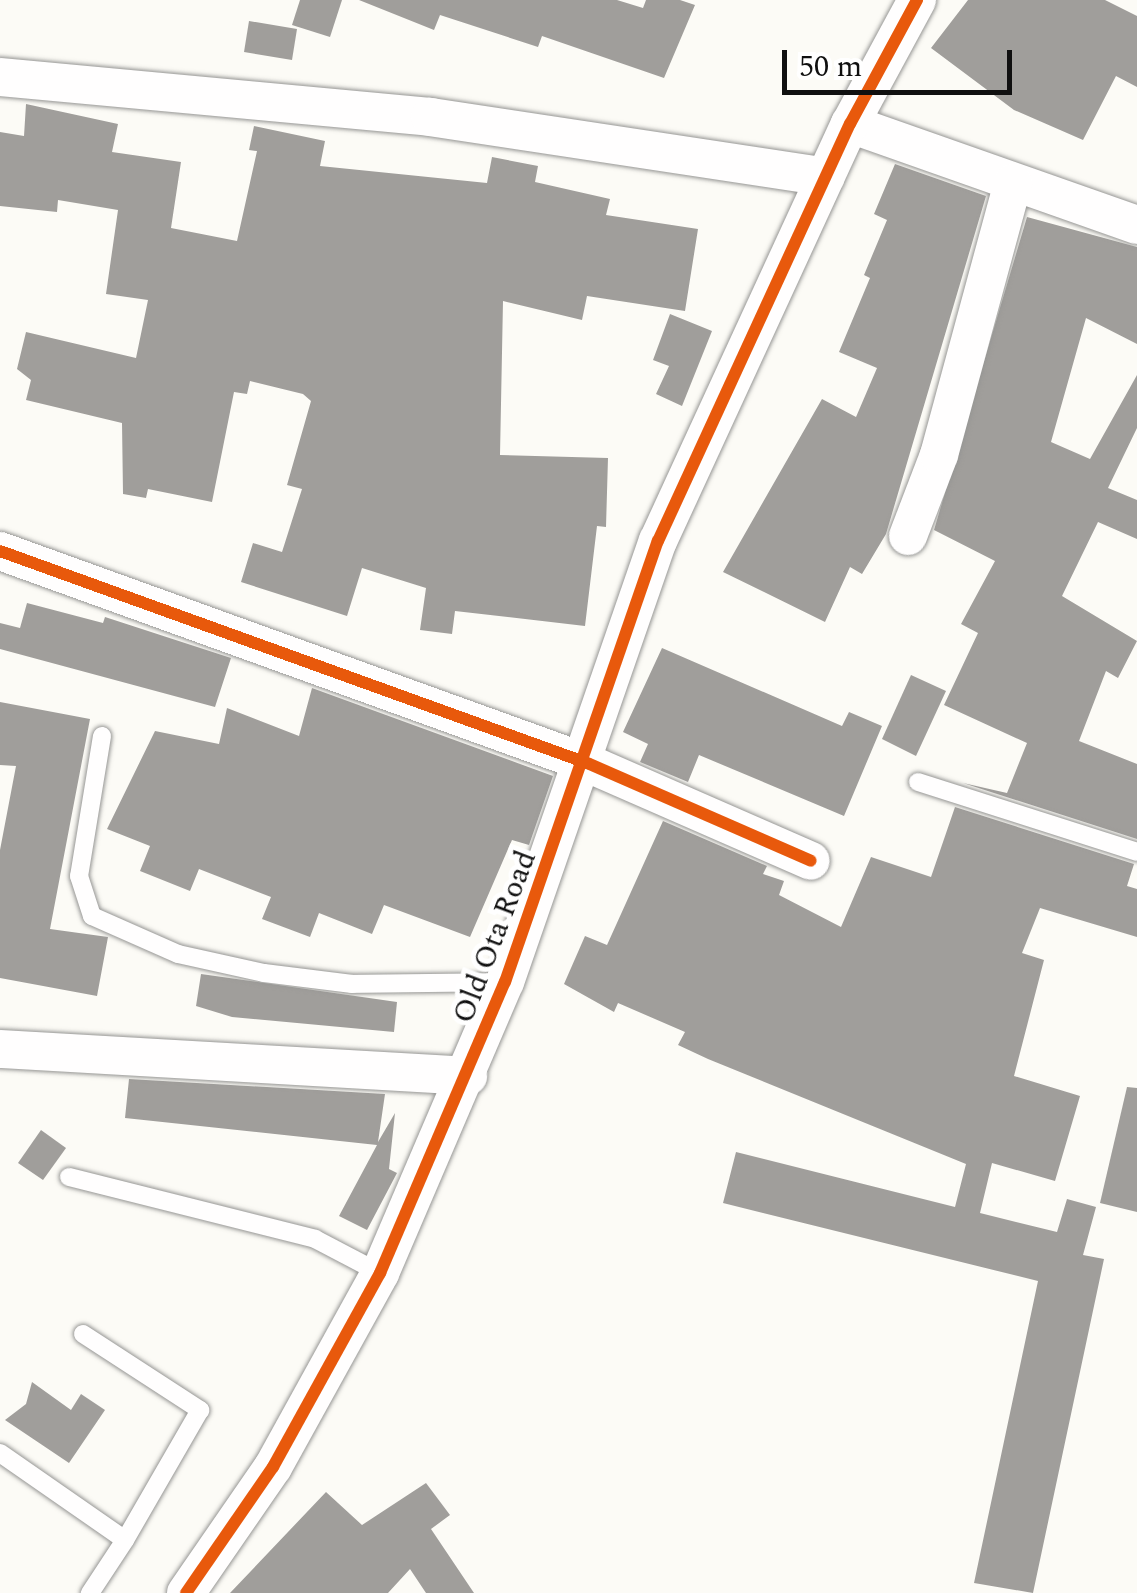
<!DOCTYPE html>
<html>
<head>
<meta charset="utf-8">
<style>
  body { margin:0 }
  #map { position:relative; width:1137px; height:1593px; overflow:hidden; background:#fcfbf6; font-family:Spectral,serif }
  div>[style] { position:absolute }
  .building>* { inset:0; background:#a09e9b }
  .roads { filter:drop-shadow(0 0 2px #969694) drop-shadow(0 0 2px #969694) }
  .service>* { height:18px; margin:-9px; padding:0 9px; transform-origin:9px; border-radius:9px; background:#fffefe }
  .minor>* { height:38px; margin:-19px; padding:0 19px; transform-origin:19px; border-radius:19px; background:#fffefe }
  .cycleway>* { height:12px; margin:-6px; padding:0 6px; transform-origin:6px; border-radius:6px; background:#e8590c }
  span { translate:-50% -50%; white-space:nowrap; text-align:center; line-height:1.15; -webkit-text-stroke:10px #fff; paint-order:stroke }
  .street-label { font-size:30px; color:#101010 }
  .scale { position:absolute; left:782px; top:50px; width:230px; height:45px; box-sizing:border-box; border:5px solid #101010; border-top:0; padding-left:12px; font-size:30px; line-height:35px; white-space:nowrap; color:#101010; -webkit-text-stroke:8px #fff; paint-order:stroke }
</style>
</head>
<body>
<div id="map">
  <div class="building">
    <i style="clip-path:polygon(300px 0,342px 0,330px 37px,292px 25px)"></i>
    <i style="clip-path:polygon(359px 0,617px 0,643px 8px,646px 0,680px 0,695px 5px,664px 78px,542px 36px,538px 47px,440px 15px,434px 30px)"></i>
    <i style="clip-path:polygon(968px 0,1105px 0,1137px 16px,1137px 87px,1116px 76px,1083px 140px,1014px 110px,931px 48px)"></i>
    <i style="clip-path:polygon(249px 21px,297px 29px,292px 60px,244px 52px)"></i>
    <i style="clip-path:polygon(26px 104px,118px 124px,112px 152px,181px 162px,171px 228px,237px 241px,257px 151px,249px 150px,254px 126px,325px 141px,320px 166px,487px 183px,492px 157px,538px 166px,535px 182px,610px 199px,606px 215px,698px 229px,685px 311px,587px 296px,582px 320px,503px 301px,500px 455px,608px 458px,606px 527px,597px 526px,585px 626px,455px 611px,452px 634px,420px 630px,426px 588px,362px 568px,347px 616px,241px 582px,253px 543px,282px 552px,302px 489px,287px 485px,311px 401px,303px 394px,250px 381px,247px 394px,234px 392px,212px 502px,148px 489px,146px 498px,123px 494px,122px 423px,26px 400px,31px 380px,17px 369px,26px 332px,136px 358px,148px 300px,106px 294px,118px 210px,58px 200px,57px 212px,0 206px,0 132px,24px 136px)"></i>
    <i style="clip-path:polygon(895px 164px,986px 196px,886px 534px,862px 574px,850px 567px,825px 622px,723px 572px,822px 399px,856px 417px,877px 368px,839px 352px,870px 278px,864px 275px,887px 220px,874px 214px)"></i>
    <i style="clip-path:polygon(1027px 217px,1137px 247px,1137px 344px,1086px 318px,1051px 442px,1090px 459px,1137px 375px,1137px 428px,1108px 488px,1137px 500px,1137px 539px,1098px 522px,1062px 596px,1137px 641px,1118px 678px,1106px 671px,1079px 741px,1137px 764px,1137px 839px,963px 783px,1007px 793px,1027px 743px,944px 705px,978px 633px,961px 624px,995px 561px,934px 530px)"></i>
    <i style="clip-path:polygon(670px 314px,712px 331px,682px 406px,656px 394px,669px 366px,653px 360px)"></i>
    <i style="clip-path:polygon(27px 603px,103px 623px,105px 617px,231px 658px,215px 707px,0 649px,0 623px,20px 628px)"></i>
    <i style="clip-path:polygon(662px 648px,842px 726px,849px 712px,882px 726px,844px 816px,699px 755px,688px 782px,640px 762px,648px 744px,623px 732px)"></i>
    <i style="clip-path:polygon(911px 675px,946px 691px,916px 756px,882px 739px)"></i>
    <i style="clip-path:polygon(312px 688px,553px 776px,529px 845px,512px 840px,470px 937px,384px 905px,372px 934px,319px 913px,310px 937px,262px 919px,271px 897px,199px 869px,190px 891px,140px 871px,150px 846px,107px 829px,155px 731px,219px 744px,227px 708px,299px 736px)"></i>
    <i style="clip-path:polygon(0 702px,90px 719px,50px 929px,108px 937px,97px 996px,0 978px,0 850px,16px 766px,0 765px)"></i>
    <i style="clip-path:polygon(955px 807px,1134px 864px,1127px 886px,1137px 889px,1137px 937px,1040px 908px,1022px 953px,1044px 960px,1014px 1076px,1080px 1096px,1055px 1181px,992px 1163px,980px 1213px,1057px 1232px,1067px 1199px,1096px 1207px,1083px 1255px,1104px 1259px,1033px 1593px,974px 1583px,1038px 1281px,723px 1203px,736px 1152px,955px 1207px,966px 1164px,708px 1059px,678px 1045px,685px 1032px,618px 1003px,614px 1012px,564px 984px,585px 936px,607px 945px,663px 821px,767px 866px,763px 874px,784px 881px,779px 895px,841px 927px,871px 857px,931px 877px)"></i>
    <i style="clip-path:polygon(201px 974px,397px 1002px,394px 1032px,232px 1017px,196px 1006px)"></i>
    <i style="clip-path:polygon(129px 1079px,385px 1094px,378px 1142px,395px 1113px,389px 1169px,397px 1173px,367px 1230px,339px 1216px,377px 1145px,125px 1118px)"></i>
    <i style="clip-path:polygon(1127px 1087px,1137px 1088px,1137px 1212px,1100px 1203px)"></i>
    <i style="clip-path:polygon(41px 1130px,66px 1148px,43px 1180px,18px 1163px)"></i>
    <i style="clip-path:polygon(32px 1382px,71px 1410px,81px 1394px,105px 1410px,69px 1463px,5px 1420px,26px 1404px)"></i>
    <i style="clip-path:polygon(426px 1483px,450px 1515px,431px 1529px,474px 1593px,426px 1593px,410px 1569px,388px 1593px,230px 1593px,326px 1492px,362px 1525px)"></i>
  </div>
  <div class="roads">
    <div class="service">
      <i style="left:102px;top:736px;width:142px;rotate:99.3deg"></i>
      <i style="left:79px;top:876px;width:42px;rotate:72deg"></i>
      <i style="left:92px;top:916px;width:94px;rotate:23.8deg"></i>
      <i style="left:178px;top:954px;width:88px;rotate:12.5deg"></i>
      <i style="left:264px;top:973px;width:89px;rotate:7.1deg"></i>
      <i style="left:352px;top:984px;width:153px;rotate:-0.7deg"></i>
      <i style="left:918px;top:782px;width:230px;rotate:17.7deg"></i>
      <i style="left:69px;top:1177px;width:254px;rotate:14.1deg"></i>
      <i style="left:315px;top:1239px;width:73px;rotate:27.6deg"></i>
      <i style="left:83px;top:1334px;width:140px;rotate:33deg"></i>
      <i style="left:200px;top:1410px;width:150px;rotate:120deg"></i>
      <i style="left:0;top:1453px;width:152px;rotate:34.8deg"></i>
      <i style="left:125px;top:1540px;width:64px;rotate:123.4deg"></i>
    </div>
    <div class="minor">
      <i style="left:0;top:77px;width:432px;rotate:5.3deg"></i>
      <i style="left:430px;top:117px;width:400px;rotate:8.6deg"></i>
      <i style="left:850px;top:124px;width:304px;rotate:19.4deg"></i>
      <i style="left:908px;top:536px;width:87px;rotate:-69.1deg"></i>
      <i style="left:939px;top:455px;width:282px;rotate:-74.8deg"></i>
      <i style="left:0;top:551px;width:624px;rotate:19.86deg"></i>
      <i style="left:587px;top:763px;width:244px;rotate:23.6deg"></i>
      <i style="left:0;top:1049px;width:469px;rotate:3.3deg"></i>
      <i style="left:186px;top:1593px;width:153px;rotate:-55.4deg"></i>
      <i style="left:273px;top:1467px;width:222px;rotate:-61.1deg"></i>
      <i style="left:380px;top:1273px;width:317px;rotate:-66.8deg"></i>
      <i style="left:505px;top:982px;width:467px;rotate:-70.9deg"></i>
      <i style="left:658px;top:541px;width:459px;rotate:-65.3deg"></i>
      <i style="left:850px;top:124px;width:141px;rotate:-61.6deg"></i>
    </div>
  </div>
  <div class="cycleway">
    <i style="left:0;top:551px;width:624px;rotate:19.86deg"></i>
    <i style="left:587px;top:763px;width:244px;rotate:23.6deg"></i>
    <i style="left:186px;top:1593px;width:153px;rotate:-55.4deg"></i>
    <i style="left:273px;top:1467px;width:222px;rotate:-61.1deg"></i>
    <i style="left:380px;top:1273px;width:317px;rotate:-66.8deg"></i>
    <i style="left:505px;top:982px;width:467px;rotate:-70.9deg"></i>
    <i style="left:658px;top:541px;width:459px;rotate:-65.3deg"></i>
    <i style="left:850px;top:124px;width:141px;rotate:-61.6deg"></i>
  </div>
  <div class="street-label">
    <span style="left:495px;top:937px;rotate:-69deg">Old Ota Road</span>
  </div>
  <div class="scale">50 m</div>
</div>
</body>
</html>
